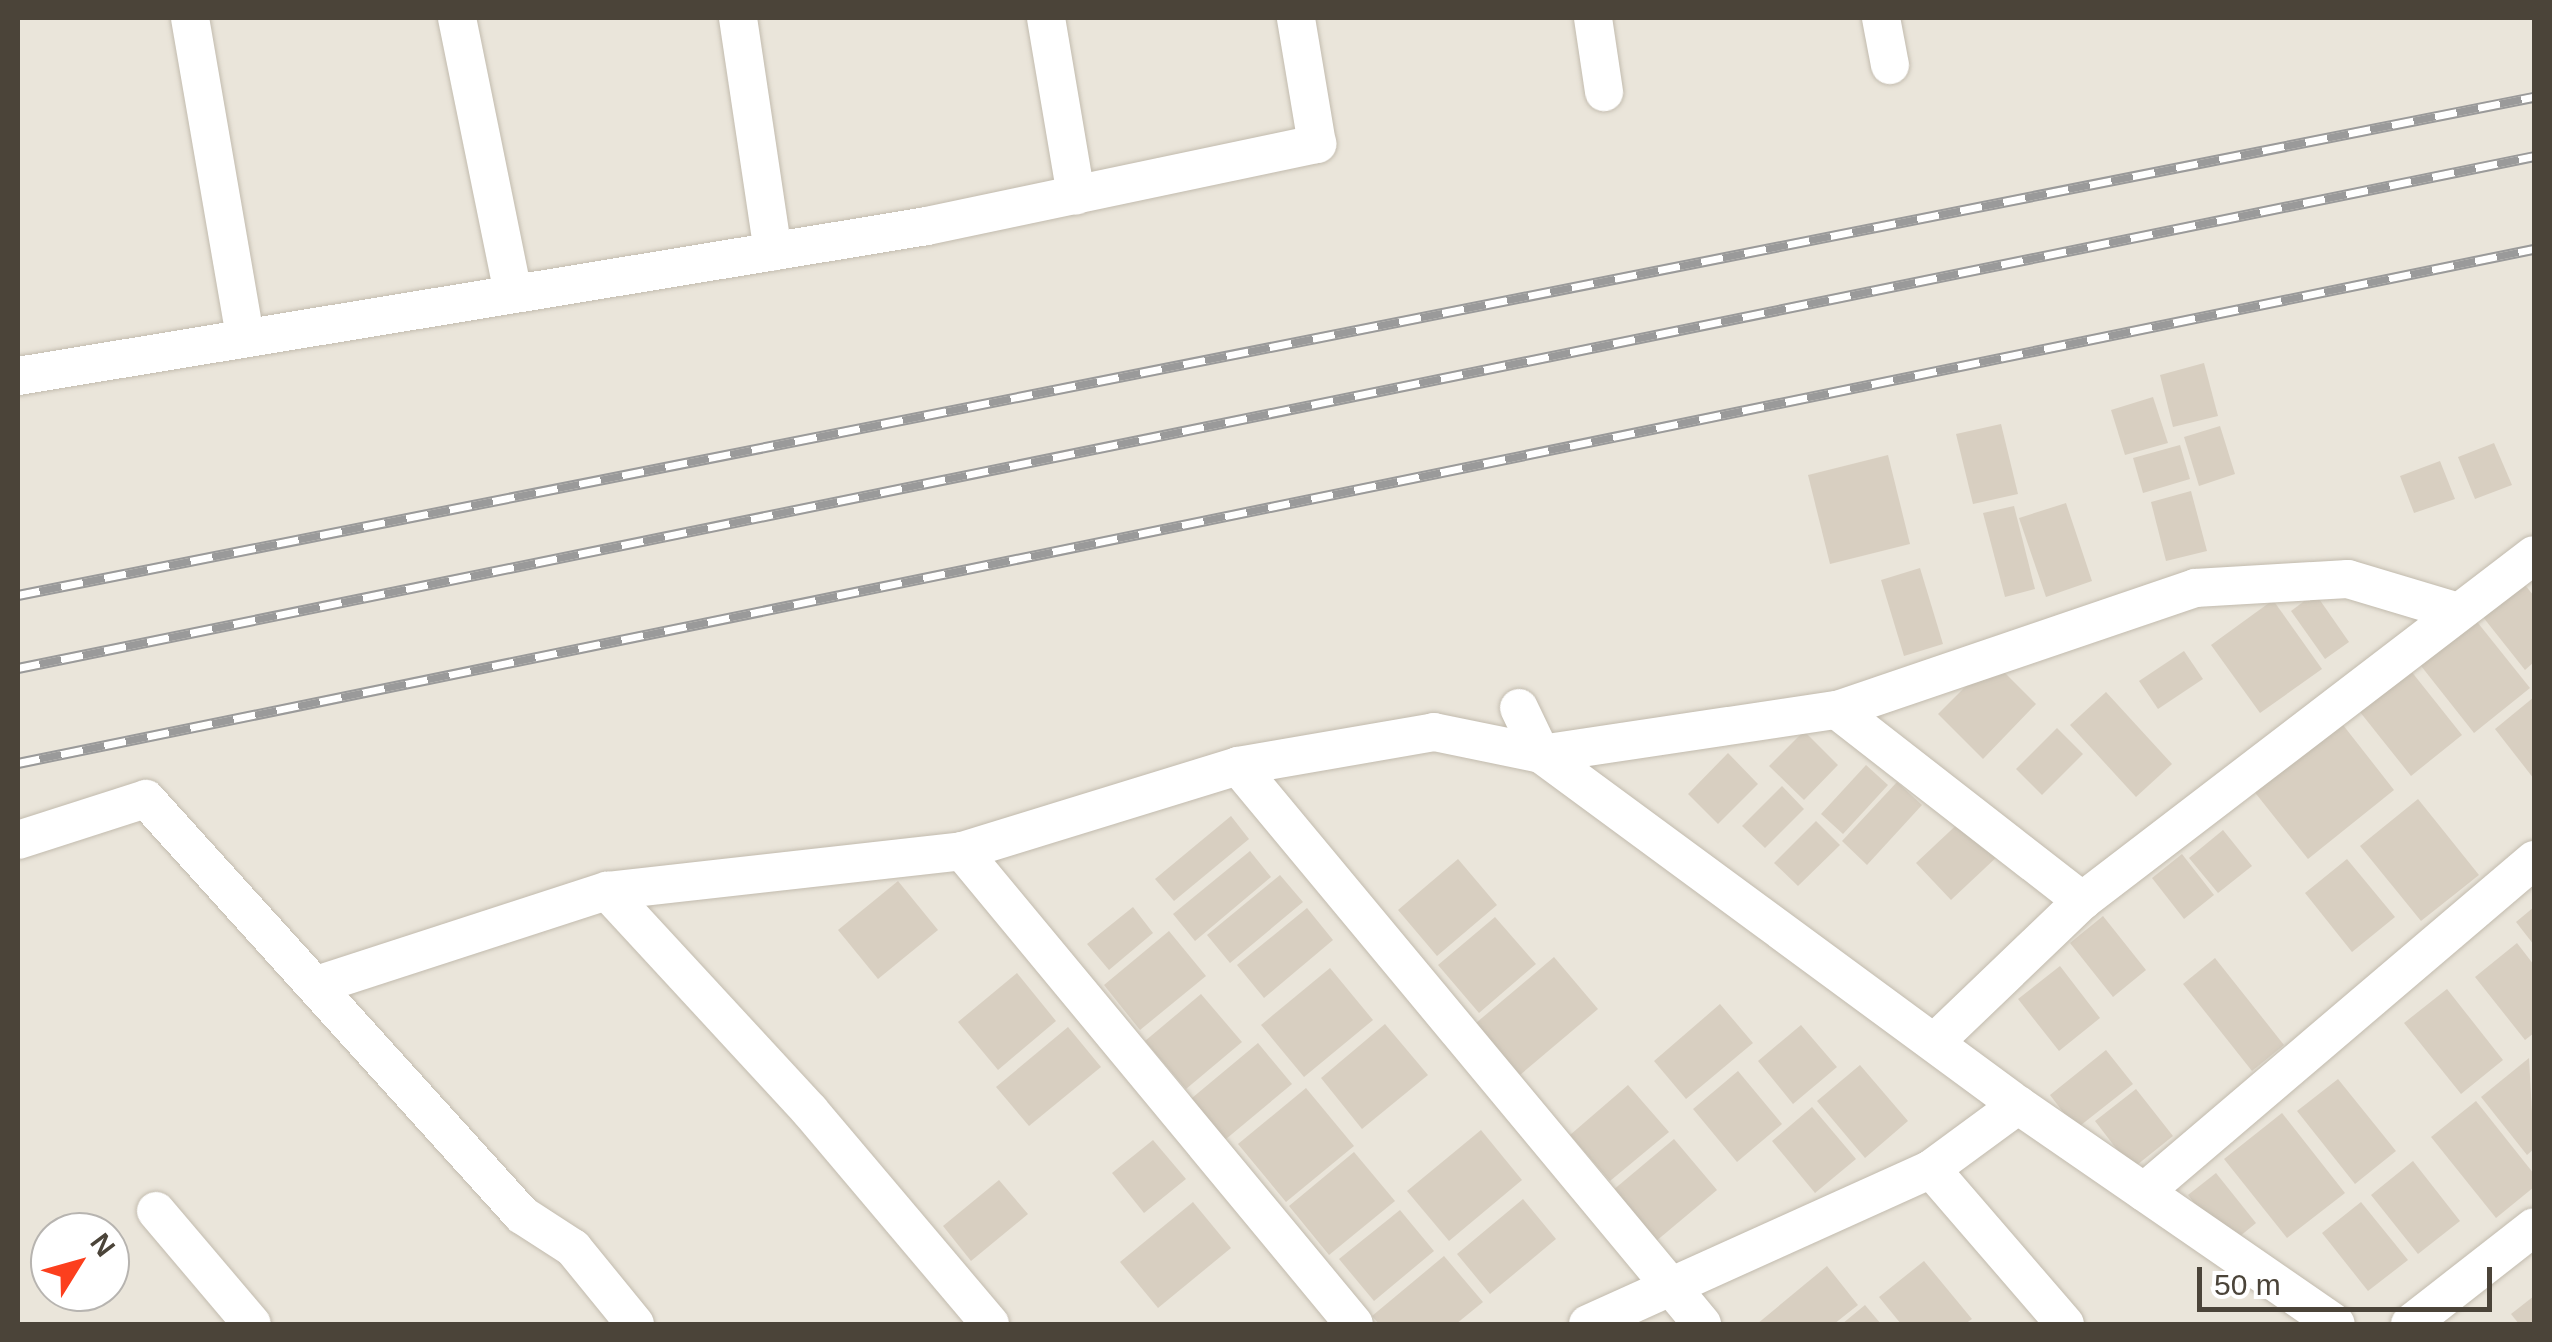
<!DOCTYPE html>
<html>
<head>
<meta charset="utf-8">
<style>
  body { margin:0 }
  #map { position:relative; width:2552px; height:1342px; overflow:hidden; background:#f6f3ec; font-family:Helvetica,sans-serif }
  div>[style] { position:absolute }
  .residential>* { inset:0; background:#eae5da }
  .building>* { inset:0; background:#d8cfc1 }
  .roads { filter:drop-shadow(0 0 2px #c2bbae) drop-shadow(0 0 2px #c2bbae) }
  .street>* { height:38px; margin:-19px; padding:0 19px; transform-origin:19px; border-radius:19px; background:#fff }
  .rail>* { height:11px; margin-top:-5.5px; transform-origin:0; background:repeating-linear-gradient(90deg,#fff 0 22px,#9a9a9a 0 44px); box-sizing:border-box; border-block:2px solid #9a9a9a }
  span { translate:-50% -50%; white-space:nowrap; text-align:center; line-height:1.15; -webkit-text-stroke:8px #fff; paint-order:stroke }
  .frame { position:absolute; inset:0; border:20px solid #4b4439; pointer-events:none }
  .north { position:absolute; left:30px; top:1212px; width:100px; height:100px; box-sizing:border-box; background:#fff; border:2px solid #b7b4b0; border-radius:50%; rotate:53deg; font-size:28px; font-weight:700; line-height:40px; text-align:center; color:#4b4439 }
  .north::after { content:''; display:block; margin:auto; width:35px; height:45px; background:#fc3f1d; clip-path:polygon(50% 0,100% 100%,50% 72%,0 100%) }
  .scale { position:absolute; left:2197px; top:1267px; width:295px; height:45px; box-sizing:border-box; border:5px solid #4b4439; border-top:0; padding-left:12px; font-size:30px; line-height:35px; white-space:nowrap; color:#4b4439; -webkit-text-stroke:8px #fff; paint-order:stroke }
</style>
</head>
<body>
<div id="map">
  <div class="residential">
    <i style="clip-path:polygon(evenodd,18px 18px,2534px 18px,2534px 1324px,18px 1324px,18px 18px,50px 1232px,110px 1232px,110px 1292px,50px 1292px,50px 1232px)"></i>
  </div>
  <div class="building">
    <i style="clip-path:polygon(2204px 363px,2218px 416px,2173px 427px,2160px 375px)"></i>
    <i style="clip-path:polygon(2153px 397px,2168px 443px,2125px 455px,2111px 410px)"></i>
    <i style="clip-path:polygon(2001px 424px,2018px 494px,1973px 504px,1956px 434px)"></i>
    <i style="clip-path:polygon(2220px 426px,2235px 474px,2199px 486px,2184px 437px)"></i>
    <i style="clip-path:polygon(2494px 443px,2512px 485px,2475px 499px,2458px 457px)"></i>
    <i style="clip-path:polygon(2180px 445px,2190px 479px,2143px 493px,2133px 458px)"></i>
    <i style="clip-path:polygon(1888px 455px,1910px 544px,1830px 564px,1808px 475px)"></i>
    <i style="clip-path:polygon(2440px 461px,2455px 499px,2414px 513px,2400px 476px)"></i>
    <i style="clip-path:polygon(2191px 491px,2207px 551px,2166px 561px,2151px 502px)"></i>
    <i style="clip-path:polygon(2066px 503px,2092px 581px,2046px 597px,2019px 518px)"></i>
    <i style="clip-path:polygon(2014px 506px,2035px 589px,2005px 597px,1983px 513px)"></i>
    <i style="clip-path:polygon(1920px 568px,1943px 644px,1904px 656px,1881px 580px)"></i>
    <i style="clip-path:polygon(2520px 579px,2534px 596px,2534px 662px,2525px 670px,2479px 612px)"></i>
    <i style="clip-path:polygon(2315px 593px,2349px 642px,2325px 659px,2291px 611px)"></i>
    <i style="clip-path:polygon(2273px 600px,2322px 669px,2260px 713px,2211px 645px)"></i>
    <i style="clip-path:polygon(2470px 613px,2530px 688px,2474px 733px,2414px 657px)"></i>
    <i style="clip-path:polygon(2184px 651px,2203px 679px,2158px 709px,2139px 681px)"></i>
    <i style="clip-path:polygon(1992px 660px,2036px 704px,1983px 759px,1938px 714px)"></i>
    <i style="clip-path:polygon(2407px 666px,2462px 735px,2411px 776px,2356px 707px)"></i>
    <i style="clip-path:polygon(2106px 692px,2172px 764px,2136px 797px,2070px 725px)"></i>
    <i style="clip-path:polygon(2534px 697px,2534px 779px,2495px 729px)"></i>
    <i style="clip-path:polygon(2336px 716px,2394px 790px,2308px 859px,2249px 785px)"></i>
    <i style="clip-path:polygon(2057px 728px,2083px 754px,2042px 795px,2016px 769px)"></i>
    <i style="clip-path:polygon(1804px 731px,1838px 765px,1804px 800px,1769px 766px)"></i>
    <i style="clip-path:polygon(1728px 753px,1758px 784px,1718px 824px,1688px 794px)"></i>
    <i style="clip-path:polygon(1866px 765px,1888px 785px,1843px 834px,1821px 814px)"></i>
    <i style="clip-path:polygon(1897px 782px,1922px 805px,1867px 865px,1842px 841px)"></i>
    <i style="clip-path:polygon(1782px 786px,1804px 809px,1765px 848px,1742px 826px)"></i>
    <i style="clip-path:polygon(2418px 799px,2479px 875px,2421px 921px,2360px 846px)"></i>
    <i style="clip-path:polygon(1231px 816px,1249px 839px,1174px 901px,1155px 879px)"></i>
    <i style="clip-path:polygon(1966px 816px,2001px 853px,1951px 900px,1916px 863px)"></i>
    <i style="clip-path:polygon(1816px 821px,1840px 845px,1798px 886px,1774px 863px)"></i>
    <i style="clip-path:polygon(2223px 830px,2252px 866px,2218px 893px,2189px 858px)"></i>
    <i style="clip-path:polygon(1250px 851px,1271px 877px,1195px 941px,1173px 914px)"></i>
    <i style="clip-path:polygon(2182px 854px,2214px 895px,2184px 919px,2152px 878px)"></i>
    <i style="clip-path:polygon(1458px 859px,1497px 905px,1437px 956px,1398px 910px)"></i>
    <i style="clip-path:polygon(2347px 859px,2395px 917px,2352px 952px,2305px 893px)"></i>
    <i style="clip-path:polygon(1280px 875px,1303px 902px,1230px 963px,1207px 935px)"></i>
    <i style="clip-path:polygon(898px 881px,938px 930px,878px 979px,838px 930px)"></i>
    <i style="clip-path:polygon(1133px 907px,1153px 933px,1109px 970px,1087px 944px)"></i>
    <i style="clip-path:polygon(2534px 907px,2534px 945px,2516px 922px)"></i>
    <i style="clip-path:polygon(1307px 908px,1333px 940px,1264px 998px,1237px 965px)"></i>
    <i style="clip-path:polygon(2103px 916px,2146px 970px,2113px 997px,2070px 943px)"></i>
    <i style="clip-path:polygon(1495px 917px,1536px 964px,1479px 1013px,1438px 965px)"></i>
    <i style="clip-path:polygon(1169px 931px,1206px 976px,1140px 1030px,1104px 985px)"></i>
    <i style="clip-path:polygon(2517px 943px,2534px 965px,2534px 1033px,2525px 1040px,2475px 977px)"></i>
    <i style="clip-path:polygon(1554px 957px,1598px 1009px,1520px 1075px,1476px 1023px)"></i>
    <i style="clip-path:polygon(2215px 958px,2284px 1045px,2252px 1071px,2183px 984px)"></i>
    <i style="clip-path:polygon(2060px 966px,2100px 1018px,2059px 1051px,2018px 999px)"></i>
    <i style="clip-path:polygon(1330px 968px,1373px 1020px,1304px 1077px,1261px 1025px)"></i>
    <i style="clip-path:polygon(1017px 973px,1056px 1021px,998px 1070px,958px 1022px)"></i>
    <i style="clip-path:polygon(2447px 989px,2503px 1060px,2461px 1094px,2404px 1023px)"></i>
    <i style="clip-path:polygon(1201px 994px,1242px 1042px,1186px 1089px,1145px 1041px)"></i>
    <i style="clip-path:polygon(1720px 1004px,1753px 1043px,1686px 1099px,1654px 1061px)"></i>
    <i style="clip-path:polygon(1385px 1024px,1428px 1075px,1362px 1129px,1321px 1078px)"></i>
    <i style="clip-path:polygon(1801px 1025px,1837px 1067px,1793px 1104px,1758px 1061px)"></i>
    <i style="clip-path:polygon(1068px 1027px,1101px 1067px,1029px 1126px,996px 1087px)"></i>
    <i style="clip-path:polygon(1258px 1043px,1292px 1084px,1220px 1144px,1186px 1103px)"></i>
    <i style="clip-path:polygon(2106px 1050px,2133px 1084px,2076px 1129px,2050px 1095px)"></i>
    <i style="clip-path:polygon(2529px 1058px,2534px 1149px,2527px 1155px,2481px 1097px)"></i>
    <i style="clip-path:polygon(1860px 1065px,1908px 1121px,1865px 1158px,1817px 1101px)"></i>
    <i style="clip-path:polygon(1738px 1071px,1782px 1124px,1737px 1162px,1693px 1109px)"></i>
    <i style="clip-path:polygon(2338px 1079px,2396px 1151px,2355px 1184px,2297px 1111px)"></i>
    <i style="clip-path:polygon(1628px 1085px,1669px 1132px,1610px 1181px,1570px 1135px)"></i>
    <i style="clip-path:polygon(1306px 1088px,1354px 1146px,1286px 1202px,1238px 1144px)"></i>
    <i style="clip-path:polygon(2136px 1089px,2173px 1136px,2132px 1169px,2095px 1121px)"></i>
    <i style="clip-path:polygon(2476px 1101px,2534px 1174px,2534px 1187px,2496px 1218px,2431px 1137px)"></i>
    <i style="clip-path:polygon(1812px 1107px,1856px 1159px,1815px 1193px,1772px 1141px)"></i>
    <i style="clip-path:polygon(2282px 1113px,2345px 1193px,2287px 1238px,2224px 1159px)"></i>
    <i style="clip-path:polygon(1481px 1130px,1522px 1180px,1449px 1241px,1407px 1191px)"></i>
    <i style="clip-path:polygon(1674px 1139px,1717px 1190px,1655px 1242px,1612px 1191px)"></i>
    <i style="clip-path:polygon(1153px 1140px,1186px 1179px,1144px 1213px,1112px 1173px)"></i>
    <i style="clip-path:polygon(1354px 1152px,1395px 1201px,1329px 1255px,1289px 1206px)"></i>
    <i style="clip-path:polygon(2413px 1161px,2460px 1221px,2418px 1254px,2371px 1195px)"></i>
    <i style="clip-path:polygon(2216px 1173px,2256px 1223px,2228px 1246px,2188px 1195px)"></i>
    <i style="clip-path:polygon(999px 1180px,1028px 1214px,971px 1261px,943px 1226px)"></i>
    <i style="clip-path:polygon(1523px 1199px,1556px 1239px,1490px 1294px,1457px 1254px)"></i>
    <i style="clip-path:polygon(1193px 1202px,1231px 1248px,1158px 1308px,1120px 1262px)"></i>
    <i style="clip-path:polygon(2361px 1202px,2408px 1260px,2368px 1291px,2322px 1233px)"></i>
    <i style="clip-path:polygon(1400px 1210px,1434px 1251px,1374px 1301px,1339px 1259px)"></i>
    <i style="clip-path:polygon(1444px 1256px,1483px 1302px,1456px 1324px,1379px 1324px,1372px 1316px)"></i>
    <i style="clip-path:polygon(1924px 1261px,1972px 1319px,1965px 1324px,1901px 1324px,1879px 1297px)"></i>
    <i style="clip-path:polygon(1827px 1266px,1858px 1305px,1834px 1324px,1757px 1324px)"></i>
    <i style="clip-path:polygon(2534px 1296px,2534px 1324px,2519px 1324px,2511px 1314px)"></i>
    <i style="clip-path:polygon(1865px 1305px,1881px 1324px,1842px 1324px)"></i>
  </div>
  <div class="roads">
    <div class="street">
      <i style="left:190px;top:18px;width:322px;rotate:80.2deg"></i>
      <i style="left:457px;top:18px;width:281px;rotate:78.5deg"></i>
      <i style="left:738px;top:18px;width:236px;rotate:81.5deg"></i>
      <i style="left:1046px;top:18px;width:180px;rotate:80.4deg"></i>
      <i style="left:1593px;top:18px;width:75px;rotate:81.5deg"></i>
      <i style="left:1881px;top:18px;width:48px;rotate:79.2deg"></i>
      <i style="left:18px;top:376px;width:921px;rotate:-9.37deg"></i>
      <i style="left:927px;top:226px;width:399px;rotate:-11.9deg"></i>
      <i style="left:1317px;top:144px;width:128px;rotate:-99.5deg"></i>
      <i style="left:1519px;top:708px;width:51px;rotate:64.4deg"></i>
      <i style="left:1541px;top:754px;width:592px;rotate:36.35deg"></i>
      <i style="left:2018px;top:1105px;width:386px;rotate:34.6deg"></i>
      <i style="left:1837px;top:710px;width:311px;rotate:37.9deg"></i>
      <i style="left:1238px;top:766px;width:726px;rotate:50.26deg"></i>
      <i style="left:18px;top:840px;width:134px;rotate:-17.8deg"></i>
      <i style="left:146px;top:799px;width:561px;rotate:47.89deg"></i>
      <i style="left:522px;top:1215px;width:61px;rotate:32.9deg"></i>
      <i style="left:573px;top:1248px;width:98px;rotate:50.8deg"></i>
      <i style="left:962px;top:851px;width:614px;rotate:50.35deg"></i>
      <i style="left:607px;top:891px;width:299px;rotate:47.3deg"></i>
      <i style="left:810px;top:1111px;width:279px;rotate:49.8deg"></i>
      <i style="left:317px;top:985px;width:305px;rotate:-18deg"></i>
      <i style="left:607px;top:891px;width:357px;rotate:-6.4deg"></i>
      <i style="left:962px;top:851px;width:289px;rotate:-17.1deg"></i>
      <i style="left:1238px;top:766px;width:199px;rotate:-9.8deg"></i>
      <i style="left:1434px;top:732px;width:109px;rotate:11.6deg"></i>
      <i style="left:1541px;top:754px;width:299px;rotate:-8.5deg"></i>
      <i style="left:1837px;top:710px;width:378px;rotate:-18.8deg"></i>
      <i style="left:2195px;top:588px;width:153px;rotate:-3.4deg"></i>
      <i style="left:2348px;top:579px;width:115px;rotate:16.7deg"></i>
      <i style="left:1937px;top:1040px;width:201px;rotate:-43.8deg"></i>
      <i style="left:2082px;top:901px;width:569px;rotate:-37.43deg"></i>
      <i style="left:1931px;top:1169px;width:205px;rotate:49.2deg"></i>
      <i style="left:2144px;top:1192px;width:512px;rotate:-40.41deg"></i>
      <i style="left:156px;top:1211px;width:148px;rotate:49.7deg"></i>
      <i style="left:1588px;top:1324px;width:376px;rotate:-24.3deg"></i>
      <i style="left:1931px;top:1169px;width:108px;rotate:-36.3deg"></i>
      <i style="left:2410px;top:1324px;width:157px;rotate:-38deg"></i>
    </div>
  </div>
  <div class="rail">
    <i style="left:18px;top:595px;width:2565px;rotate:-11.2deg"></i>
    <i style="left:18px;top:668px;width:2568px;rotate:-11.5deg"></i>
    <i style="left:18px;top:763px;width:2568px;rotate:-11.55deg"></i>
  </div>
  <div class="frame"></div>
  <div class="north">N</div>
  <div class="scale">50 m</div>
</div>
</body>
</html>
